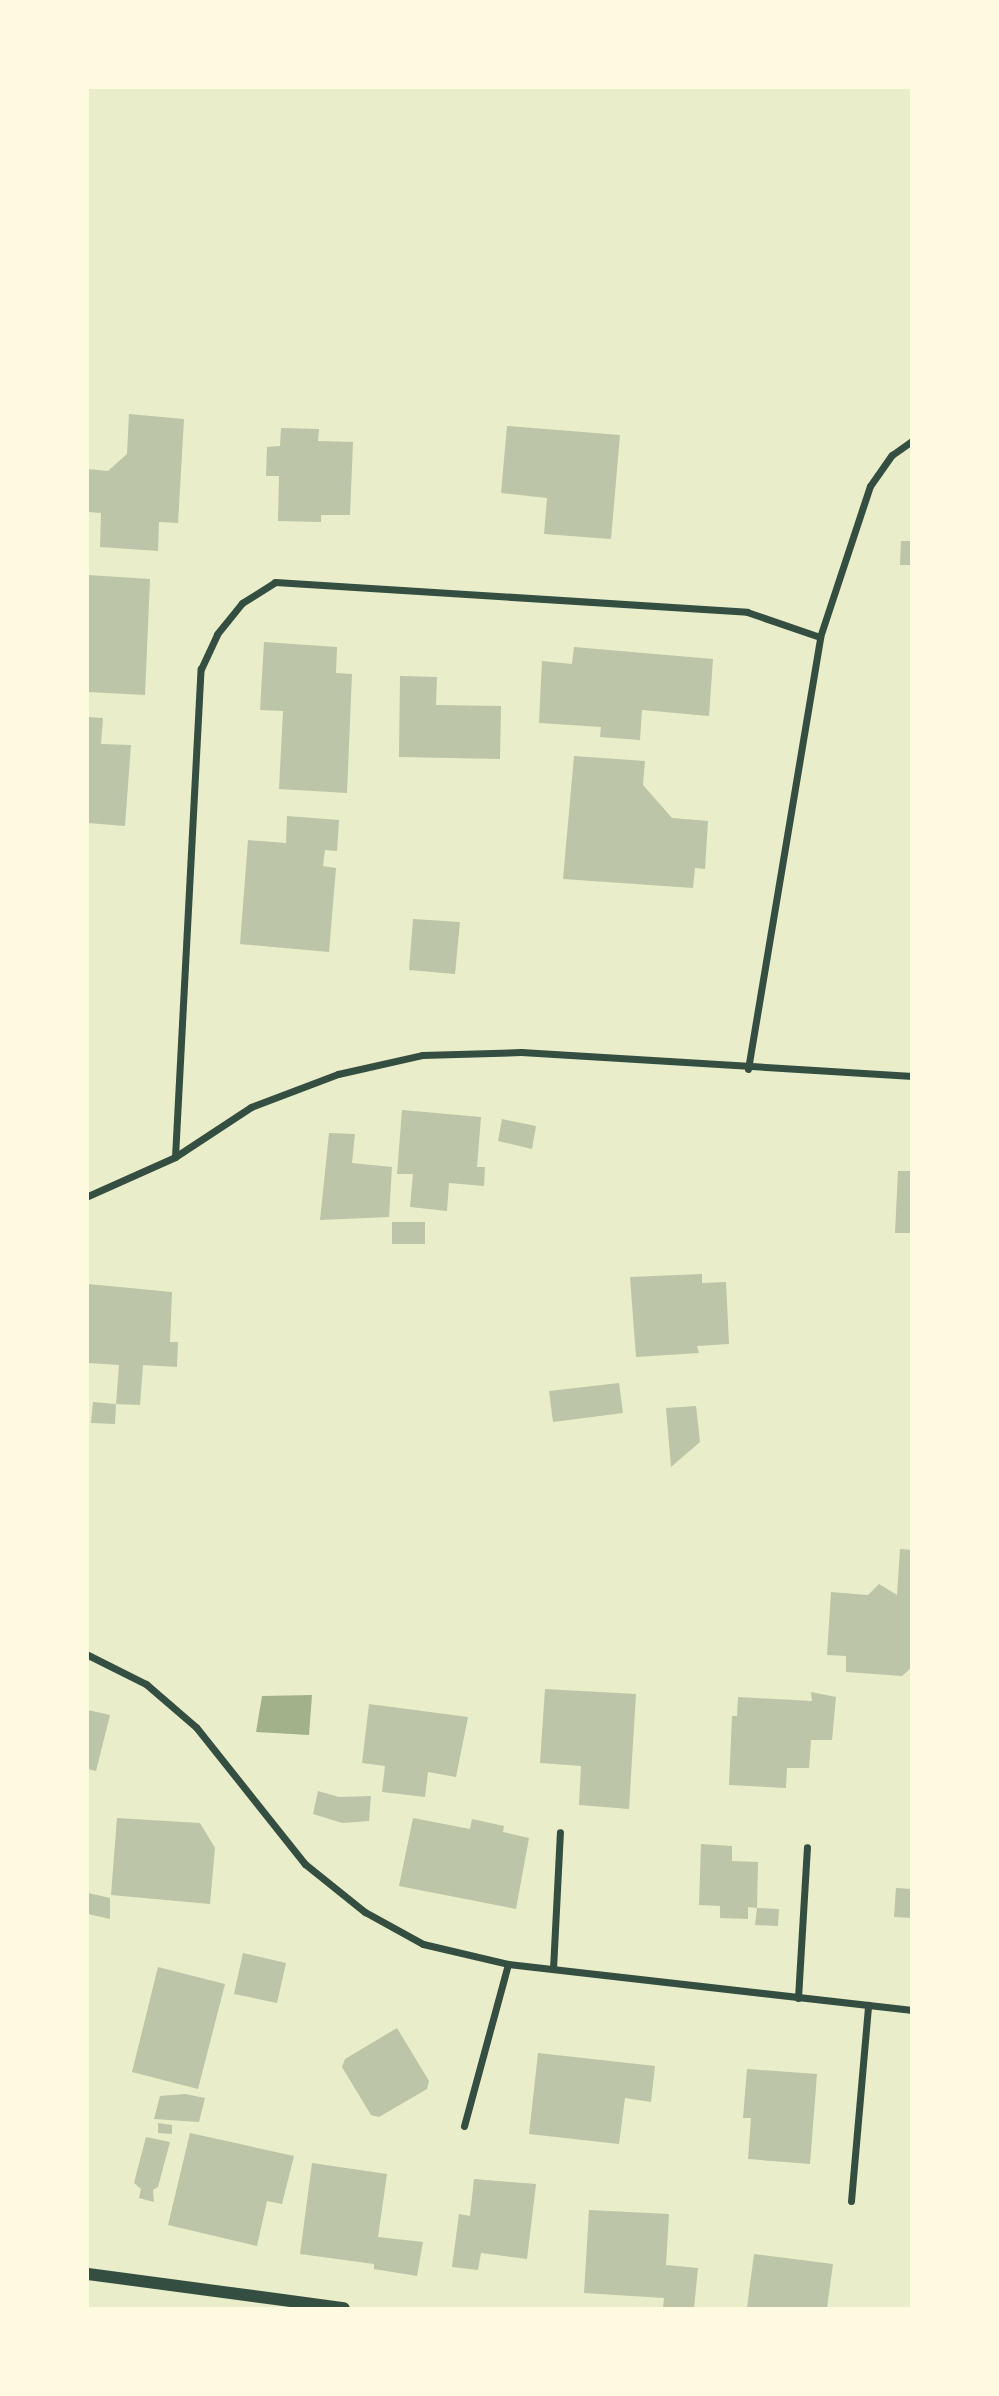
<!DOCTYPE html>
<html>
<head>
<meta charset="utf-8">
<style>
  body { margin:0 }
  #map { position:relative; width:999px; height:2396px; overflow:hidden; background:#e9edc9; font-family:"Asap Condensed",sans-serif }
  div>[style] { position:absolute }
  .water>* { inset:0; background:#a3b18a }
  .building>* { inset:0; background:#bcc5a7 }
  .minor>* { height:7px; margin:-3.5px; padding:0 3.5px; transform-origin:3.5px; border-radius:3.5px; background:#344e41 }
  .tertiary>* { height:12px; margin:-6px; padding:0 6px; transform-origin:6px; border-radius:6px; background:#344e41 }
  span { translate:-50% -50%; white-space:nowrap; text-align:center; line-height:1.15; -webkit-text-stroke:6px #fefae0; paint-order:stroke }
  .frame { position:absolute; inset:0; border:89px solid #fefae0; pointer-events:none }
</style>
</head>
<body>
<div id="map">
  <div class="water">
    <i style="clip-path:polygon(312px 1695px,309px 1735px,256px 1732px,262px 1696px)"></i>
  </div>
  <div class="building">
    <i style="clip-path:polygon(129px 414px,184px 419px,178px 523px,159px 522px,158px 551px,100px 547px,101px 513px,88px 512px,88px 469px,108px 471px,127px 454px)"></i>
    <i style="clip-path:polygon(507px 426px,620px 435px,611px 539px,544px 534px,547px 498px,501px 493px)"></i>
    <i style="clip-path:polygon(281px 428px,319px 429px,318px 441px,353px 442px,350px 515px,321px 515px,321px 522px,278px 521px,279px 476px,266px 476px,267px 447px,280px 446px)"></i>
    <i style="clip-path:polygon(901px 541px,912px 541px,912px 565px,900px 565px)"></i>
    <i style="clip-path:polygon(88px 575px,150px 579px,145px 695px,88px 692px)"></i>
    <i style="clip-path:polygon(264px 642px,337px 647px,336px 673px,352px 674px,347px 793px,279px 789px,283px 711px,260px 710px)"></i>
    <i style="clip-path:polygon(574px 647px,713px 659px,709px 716px,642px 710px,640px 740px,600px 737px,601px 727px,539px 723px,542px 661px,572px 664px)"></i>
    <i style="clip-path:polygon(400px 676px,437px 677px,436px 705px,501px 706px,500px 759px,399px 757px)"></i>
    <i style="clip-path:polygon(88px 717px,103px 718px,101px 744px,131px 745px,125px 826px,88px 823px)"></i>
    <i style="clip-path:polygon(574px 756px,645px 761px,643px 785px,672px 818px,708px 821px,705px 869px,695px 868px,693px 888px,563px 879px)"></i>
    <i style="clip-path:polygon(287px 816px,339px 820px,337px 851px,325px 850px,323px 866px,336px 868px,329px 952px,240px 944px,248px 840px,286px 843px)"></i>
    <i style="clip-path:polygon(413px 919px,460px 922px,455px 974px,409px 970px)"></i>
    <i style="clip-path:polygon(402px 1110px,481px 1117px,477px 1167px,485px 1167px,484px 1186px,449px 1183px,447px 1211px,410px 1207px,413px 1174px,397px 1174px)"></i>
    <i style="clip-path:polygon(502px 1119px,536px 1126px,532px 1149px,498px 1141px)"></i>
    <i style="clip-path:polygon(329px 1133px,355px 1134px,352px 1163px,392px 1167px,389px 1217px,320px 1220px)"></i>
    <i style="clip-path:polygon(898px 1171px,912px 1171px,912px 1233px,895px 1233px)"></i>
    <i style="clip-path:polygon(392px 1222px,425px 1222px,425px 1244px,392px 1244px)"></i>
    <i style="clip-path:polygon(702px 1274px,702px 1283px,726px 1282px,729px 1344px,697px 1346px,699px 1353px,636px 1357px,630px 1277px)"></i>
    <i style="clip-path:polygon(88px 1284px,172px 1292px,170px 1342px,178px 1342px,177px 1367px,143px 1365px,140px 1405px,116px 1404px,119px 1365px,88px 1363px)"></i>
    <i style="clip-path:polygon(619px 1383px,623px 1413px,553px 1422px,549px 1391px)"></i>
    <i style="clip-path:polygon(93px 1402px,116px 1404px,115px 1424px,91px 1423px)"></i>
    <i style="clip-path:polygon(696px 1406px,700px 1442px,671px 1467px,666px 1408px)"></i>
    <i style="clip-path:polygon(900px 1549px,912px 1550px,912px 1667px,902px 1676px,846px 1672px,846px 1656px,827px 1655px,831px 1592px,868px 1595px,879px 1584px,897px 1595px)"></i>
    <i style="clip-path:polygon(545px 1689px,636px 1694px,629px 1809px,579px 1805px,581px 1766px,540px 1763px)"></i>
    <i style="clip-path:polygon(811px 1692px,836px 1697px,832px 1740px,811px 1740px,809px 1768px,787px 1768px,786px 1788px,729px 1785px,732px 1716px,737px 1716px,738px 1697px,812px 1701px)"></i>
    <i style="clip-path:polygon(369px 1704px,468px 1717px,456px 1777px,428px 1772px,425px 1797px,382px 1792px,385px 1766px,362px 1763px)"></i>
    <i style="clip-path:polygon(88px 1710px,110px 1715px,96px 1771px,88px 1769px)"></i>
    <i style="clip-path:polygon(318px 1791px,339px 1797px,371px 1796px,369px 1821px,342px 1823px,313px 1814px)"></i>
    <i style="clip-path:polygon(117px 1818px,200px 1823px,215px 1848px,210px 1904px,111px 1895px)"></i>
    <i style="clip-path:polygon(413px 1818px,470px 1829px,472px 1819px,504px 1826px,503px 1832px,529px 1838px,516px 1909px,399px 1886px)"></i>
    <i style="clip-path:polygon(701px 1844px,732px 1846px,732px 1861px,758px 1862px,757px 1908px,779px 1909px,778px 1926px,755px 1925px,757px 1908px,748px 1907px,748px 1919px,720px 1918px,720px 1906px,699px 1905px)"></i>
    <i style="clip-path:polygon(896px 1888px,912px 1889px,912px 1918px,894px 1917px)"></i>
    <i style="clip-path:polygon(88px 1893px,110px 1898px,110px 1919px,88px 1914px)"></i>
    <i style="clip-path:polygon(243px 1953px,286px 1963px,277px 2003px,234px 1994px)"></i>
    <i style="clip-path:polygon(158px 1967px,225px 1984px,198px 2089px,132px 2072px)"></i>
    <i style="clip-path:polygon(397px 2028px,429px 2081px,427px 2089px,379px 2117px,371px 2115px,342px 2067px,345px 2059px)"></i>
    <i style="clip-path:polygon(538px 2053px,655px 2066px,651px 2102px,625px 2098px,619px 2144px,529px 2134px)"></i>
    <i style="clip-path:polygon(747px 2069px,817px 2074px,810px 2164px,748px 2159px,751px 2118px,743px 2118px)"></i>
    <i style="clip-path:polygon(185px 2094px,205px 2098px,199px 2122px,154px 2119px,160px 2096px)"></i>
    <i style="clip-path:polygon(158px 2123px,172px 2125px,172px 2134px,158px 2133px)"></i>
    <i style="clip-path:polygon(190px 2133px,294px 2156px,282px 2204px,267px 2201px,257px 2246px,168px 2225px)"></i>
    <i style="clip-path:polygon(146px 2137px,170px 2142px,158px 2187px,153px 2190px,154px 2202px,139px 2198px,141px 2189px,134px 2183px)"></i>
    <i style="clip-path:polygon(312px 2163px,387px 2174px,378px 2237px,423px 2242px,417px 2276px,374px 2269px,374px 2264px,300px 2254px)"></i>
    <i style="clip-path:polygon(474px 2179px,536px 2184px,527px 2259px,481px 2253px,478px 2270px,452px 2267px,459px 2214px,470px 2216px)"></i>
    <i style="clip-path:polygon(589px 2210px,669px 2214px,666px 2265px,698px 2268px,694px 2308px,663px 2308px,664px 2298px,584px 2293px)"></i>
    <i style="clip-path:polygon(754px 2254px,833px 2264px,827px 2308px,747px 2308px)"></i>
  </div>
  <div class="minor">
    <i style="left:748px;top:1069px;width:438px;rotate:-80.5deg"></i>
    <i style="left:820px;top:637px;width:159px;rotate:-71.7deg"></i>
    <i style="left:870px;top:486px;width:38px;rotate:-55deg"></i>
    <i style="left:892px;top:455px;width:24px;rotate:-35deg"></i>
    <i style="left:175px;top:1157px;width:489px;rotate:-87deg"></i>
    <i style="left:201px;top:669px;width:38px;rotate:-65deg"></i>
    <i style="left:217px;top:634px;width:40px;rotate:-51deg"></i>
    <i style="left:242px;top:603px;width:39px;rotate:-32deg"></i>
    <i style="left:275px;top:582px;width:473px;rotate:3.6deg"></i>
    <i style="left:747px;top:612px;width:77px;rotate:18.9deg"></i>
    <i style="left:88px;top:1196px;width:95px;rotate:-24.1deg"></i>
    <i style="left:175px;top:1157px;width:91px;rotate:-33.3deg"></i>
    <i style="left:251px;top:1107px;width:93px;rotate:-20.8deg"></i>
    <i style="left:338px;top:1074px;width:86px;rotate:-12.7deg"></i>
    <i style="left:422px;top:1055px;width:99px;rotate:-1.7deg"></i>
    <i style="left:521px;top:1052px;width:392px;rotate:3.5deg"></i>
    <i style="left:88px;top:1655px;width:65px;rotate:26.6deg"></i>
    <i style="left:146px;top:1684px;width:66px;rotate:40.7deg"></i>
    <i style="left:196px;top:1727px;width:175px;rotate:51.5deg"></i>
    <i style="left:305px;top:1864px;width:77px;rotate:38.7deg"></i>
    <i style="left:365px;top:1912px;width:66px;rotate:28.9deg"></i>
    <i style="left:423px;top:1944px;width:87px;rotate:13.2deg"></i>
    <i style="left:508px;top:1964px;width:407px;rotate:6.5deg"></i>
    <i style="left:553px;top:1969px;width:137px;rotate:-87.1deg"></i>
    <i style="left:798px;top:1998px;width:151px;rotate:-86.6deg"></i>
    <i style="left:464px;top:2126px;width:168px;rotate:-74.8deg"></i>
    <i style="left:851px;top:2201px;width:197px;rotate:-85deg"></i>
  </div>
  <div class="tertiary">
    <i style="left:88px;top:2274px;width:258px;rotate:7.6deg"></i>
  </div>
  <div class="frame"></div>
</div>
</body>
</html>
